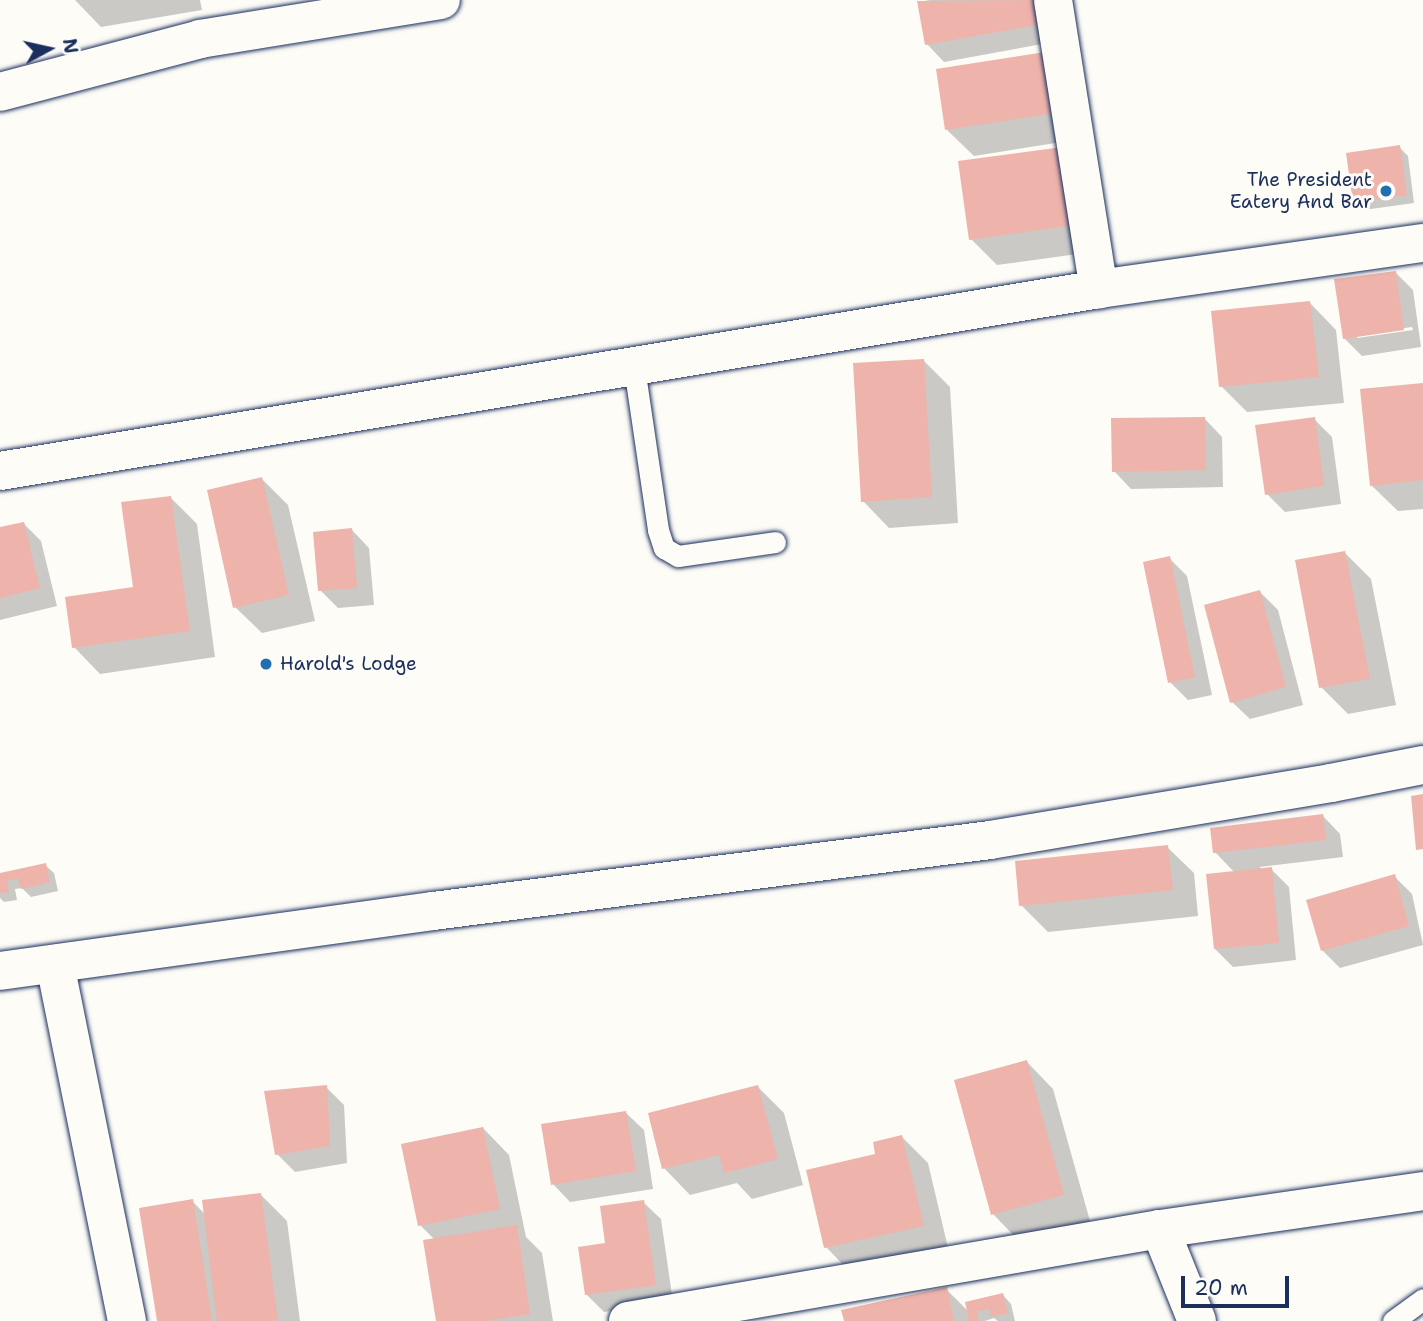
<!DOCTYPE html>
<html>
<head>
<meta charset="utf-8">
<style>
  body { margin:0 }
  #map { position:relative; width:1423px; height:1321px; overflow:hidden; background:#fdfcf7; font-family:"Shantell Sans",sans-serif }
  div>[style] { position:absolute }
  .shadow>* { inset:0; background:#0003 }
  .building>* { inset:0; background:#eeb3ab }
  .roads { filter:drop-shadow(0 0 2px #1b2f5e) drop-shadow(0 0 2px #1b2f5e) }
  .service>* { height:21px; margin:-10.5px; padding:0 10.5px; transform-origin:10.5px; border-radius:10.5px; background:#fdfcf7 }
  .minor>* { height:38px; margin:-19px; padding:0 19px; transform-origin:19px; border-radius:19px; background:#fdfcf7 }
  .tertiary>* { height:38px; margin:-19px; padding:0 19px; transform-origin:19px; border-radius:19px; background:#fdfcf7 }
  .dots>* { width:19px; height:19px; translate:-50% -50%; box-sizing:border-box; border:4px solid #fdfcf7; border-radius:50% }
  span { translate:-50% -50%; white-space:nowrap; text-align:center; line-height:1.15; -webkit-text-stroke:6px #fdfcf7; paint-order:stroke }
  .poi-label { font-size:19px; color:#1b2f5e }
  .right { translate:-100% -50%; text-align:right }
  .left { translate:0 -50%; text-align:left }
  .north { position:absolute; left:14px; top:14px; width:70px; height:70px; -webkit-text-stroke:5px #fdfcf7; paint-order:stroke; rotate:82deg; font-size:19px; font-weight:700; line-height:28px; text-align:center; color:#1b2f5e }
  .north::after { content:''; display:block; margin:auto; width:24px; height:32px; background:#1b2f5e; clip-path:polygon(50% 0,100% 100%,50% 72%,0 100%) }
  .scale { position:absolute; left:1181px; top:1276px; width:108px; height:32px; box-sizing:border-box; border:4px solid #1b2f5e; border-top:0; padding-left:9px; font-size:21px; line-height:24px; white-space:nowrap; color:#1b2f5e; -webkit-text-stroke:5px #fdfcf7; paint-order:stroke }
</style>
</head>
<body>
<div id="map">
  <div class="shadow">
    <i style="clip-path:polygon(75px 0,200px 0,202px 10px,101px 27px)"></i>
    <i style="clip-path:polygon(930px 0,1052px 0,1059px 41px,944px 62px,927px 44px,919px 2px)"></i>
    <i style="clip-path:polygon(1051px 53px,1087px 138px,974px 156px,947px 130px)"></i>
    <i style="clip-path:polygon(1070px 147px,1107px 250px,997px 265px,971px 239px)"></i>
    <i style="clip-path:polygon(1399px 147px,1408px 156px,1414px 203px,1364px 210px,1355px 202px)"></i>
    <i style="clip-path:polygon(evenodd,1395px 272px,1413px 290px,1421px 347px,1362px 356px,1344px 338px,1395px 272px,1412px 327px,1413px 330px,1357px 338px,1357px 335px,1412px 327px)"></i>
    <i style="clip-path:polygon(1310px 303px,1336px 330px,1344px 403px,1247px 412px,1221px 386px)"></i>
    <i style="clip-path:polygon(924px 361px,950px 387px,958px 523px,889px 528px,863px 501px)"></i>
    <i style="clip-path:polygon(1423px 385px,1423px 509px,1398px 511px,1371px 485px)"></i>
    <i style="clip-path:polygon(1205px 419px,1222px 437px,1223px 487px,1131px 489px,1114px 471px)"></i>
    <i style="clip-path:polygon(1314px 419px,1332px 437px,1341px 504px,1285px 512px,1267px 494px)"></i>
    <i style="clip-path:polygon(262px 479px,288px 505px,315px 621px,262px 633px,235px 607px)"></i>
    <i style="clip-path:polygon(171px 498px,197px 524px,215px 657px,100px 674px,74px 647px,135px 589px)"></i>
    <i style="clip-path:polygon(23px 523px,41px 541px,57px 606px,0 620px,0 529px)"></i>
    <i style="clip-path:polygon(352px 530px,369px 548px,374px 605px,338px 608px,320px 590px)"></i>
    <i style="clip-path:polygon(1345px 553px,1371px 579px,1396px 705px,1348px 714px,1321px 687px)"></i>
    <i style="clip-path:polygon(1169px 558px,1187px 576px,1212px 695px,1188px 700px,1170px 682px)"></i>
    <i style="clip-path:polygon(1260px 592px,1278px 610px,1303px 705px,1250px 719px,1232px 702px)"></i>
    <i style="clip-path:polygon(1323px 816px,1340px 834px,1343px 857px,1260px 867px,1261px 870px,1271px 869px,1289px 887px,1296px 960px,1233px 967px,1215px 949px,1235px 873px,1215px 852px)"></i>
    <i style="clip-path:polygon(1167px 847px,1194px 873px,1198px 916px,1048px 932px,1021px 905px)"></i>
    <i style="clip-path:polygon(45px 865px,54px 873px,58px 891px,31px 897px,22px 888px,15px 889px,17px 900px,4px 902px,0 898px,0 875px)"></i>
    <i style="clip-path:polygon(1394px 876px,1412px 894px,1423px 945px,1340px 968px,1322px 950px)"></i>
    <i style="clip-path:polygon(1027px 1062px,1053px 1089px,1090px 1221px,1019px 1241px,993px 1214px)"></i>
    <i style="clip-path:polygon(326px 1087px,344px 1105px,347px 1163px,295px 1172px,277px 1154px)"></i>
    <i style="clip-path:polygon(758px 1087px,784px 1113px,803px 1185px,752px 1199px,737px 1183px,690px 1195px,664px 1168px)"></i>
    <i style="clip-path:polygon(626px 1113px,644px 1130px,653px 1189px,570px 1202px,553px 1184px)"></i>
    <i style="clip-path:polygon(483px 1128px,509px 1155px,526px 1237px,542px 1253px,553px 1321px,437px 1321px,435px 1240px,420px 1225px)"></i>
    <i style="clip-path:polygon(902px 1137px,928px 1163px,949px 1252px,852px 1274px,826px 1247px,878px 1156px)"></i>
    <i style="clip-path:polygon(261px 1195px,287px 1221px,300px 1321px,159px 1321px,192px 1201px,205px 1214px)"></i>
    <i style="clip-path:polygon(643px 1202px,661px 1219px,673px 1302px,604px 1312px,586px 1294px,607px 1245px)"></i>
    <i style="clip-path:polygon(946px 1289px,969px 1312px,1003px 1295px,1011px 1304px,1015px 1321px,998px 1321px,994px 1318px,985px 1321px,845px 1321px)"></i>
  </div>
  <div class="building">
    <i style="clip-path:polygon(1038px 0,1042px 24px,925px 45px,917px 1px)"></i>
    <i style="clip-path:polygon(1052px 51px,1061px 112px,945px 130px,936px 69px)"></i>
    <i style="clip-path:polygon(1400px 145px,1407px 195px,1353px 203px,1346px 153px)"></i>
    <i style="clip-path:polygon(1070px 146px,1081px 224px,969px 240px,958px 161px)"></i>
    <i style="clip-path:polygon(1396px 271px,1404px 330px,1343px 339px,1334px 279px)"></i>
    <i style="clip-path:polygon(1310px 301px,1319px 377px,1219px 387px,1211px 311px)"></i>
    <i style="clip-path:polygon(924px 359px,932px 497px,861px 502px,853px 363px)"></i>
    <i style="clip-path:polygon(1423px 383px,1423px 480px,1370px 486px,1360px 389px)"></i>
    <i style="clip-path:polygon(1205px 417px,1206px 470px,1112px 472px,1111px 418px)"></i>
    <i style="clip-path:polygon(1315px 417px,1324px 486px,1265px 495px,1255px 425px)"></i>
    <i style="clip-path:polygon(262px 477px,289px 595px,233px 608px,207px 490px)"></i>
    <i style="clip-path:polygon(171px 496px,190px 631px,72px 648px,65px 597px,133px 587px,121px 502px)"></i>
    <i style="clip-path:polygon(24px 522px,40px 588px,0 598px,0 527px)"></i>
    <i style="clip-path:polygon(352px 528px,357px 588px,318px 591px,313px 532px)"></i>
    <i style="clip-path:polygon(1345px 551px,1370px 679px,1319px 688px,1295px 560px)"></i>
    <i style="clip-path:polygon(1170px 556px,1195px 677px,1168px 683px,1143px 562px)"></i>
    <i style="clip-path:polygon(1260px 590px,1286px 687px,1230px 703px,1204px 605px)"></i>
    <i style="clip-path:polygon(1423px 794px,1423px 849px,1416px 850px,1411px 796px)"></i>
    <i style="clip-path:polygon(1323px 814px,1326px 840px,1213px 853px,1210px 828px)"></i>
    <i style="clip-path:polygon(1168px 845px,1173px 890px,1019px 906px,1015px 861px)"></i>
    <i style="clip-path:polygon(46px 863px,50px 882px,21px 889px,18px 878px,7px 881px,9px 892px,0 893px,0 873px)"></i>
    <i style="clip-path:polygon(1272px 867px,1279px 943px,1214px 949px,1206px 874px)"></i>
    <i style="clip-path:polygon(1395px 874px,1409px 926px,1321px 951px,1306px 900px)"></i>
    <i style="clip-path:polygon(1027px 1060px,1064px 1195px,991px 1215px,954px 1080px)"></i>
    <i style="clip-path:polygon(327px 1085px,330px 1146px,275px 1155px,264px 1091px)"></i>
    <i style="clip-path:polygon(758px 1085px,778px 1159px,724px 1173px,719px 1155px,662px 1169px,648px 1113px)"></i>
    <i style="clip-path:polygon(626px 1111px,636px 1171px,551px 1185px,541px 1124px)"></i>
    <i style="clip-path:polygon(483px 1127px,500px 1209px,418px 1226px,401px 1144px)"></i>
    <i style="clip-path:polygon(902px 1135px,924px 1226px,824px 1248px,806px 1170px,875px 1154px,873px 1142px)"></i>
    <i style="clip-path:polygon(261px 1193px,278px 1321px,217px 1321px,202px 1200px)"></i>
    <i style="clip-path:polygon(193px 1199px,212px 1321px,157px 1321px,139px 1208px)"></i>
    <i style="clip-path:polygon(644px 1200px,656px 1285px,585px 1295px,578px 1247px,605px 1243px,600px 1206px)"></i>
    <i style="clip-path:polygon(517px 1225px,530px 1314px,487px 1321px,436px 1321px,423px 1240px)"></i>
    <i style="clip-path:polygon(947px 1287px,954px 1321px,844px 1321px,841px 1310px)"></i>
    <i style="clip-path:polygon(1003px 1293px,1008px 1313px,991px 1317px,990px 1309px,977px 1311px,979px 1321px,969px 1321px,965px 1302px)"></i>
  </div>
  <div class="roads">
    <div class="service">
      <i style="left:634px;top:367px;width:165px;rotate:81.6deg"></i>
      <i style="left:658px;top:530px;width:19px;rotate:72deg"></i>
      <i style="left:664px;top:548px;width:16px;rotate:30deg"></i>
      <i style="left:678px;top:556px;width:98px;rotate:-8.2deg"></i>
      <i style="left:1393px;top:1321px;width:37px;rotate:-36deg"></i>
    </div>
    <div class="minor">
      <i style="left:1053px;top:0;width:293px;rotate:81deg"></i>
      <i style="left:0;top:92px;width:207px;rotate:-14.8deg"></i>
      <i style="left:200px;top:39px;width:244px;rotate:-9.2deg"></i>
      <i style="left:55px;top:964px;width:364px;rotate:78.6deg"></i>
      <i style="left:0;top:971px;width:437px;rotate:-7.9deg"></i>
      <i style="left:433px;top:911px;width:562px;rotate:-7.26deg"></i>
      <i style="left:990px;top:840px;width:346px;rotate:-9.5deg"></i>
      <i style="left:1331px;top:783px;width:94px;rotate:-11.1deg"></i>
      <i style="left:1160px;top:1229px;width:99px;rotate:68.1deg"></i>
      <i style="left:628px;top:1321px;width:540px;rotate:-9.81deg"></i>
      <i style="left:1160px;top:1229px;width:266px;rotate:-8.2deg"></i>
    </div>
    <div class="tertiary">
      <i style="left:0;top:471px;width:1114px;rotate:-9.4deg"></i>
      <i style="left:1099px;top:289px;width:327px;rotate:-8.1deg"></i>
    </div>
  </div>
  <div class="dots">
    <i style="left:1386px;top:191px;background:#1f6fb2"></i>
    <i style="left:266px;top:664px;background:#1f6fb2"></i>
  </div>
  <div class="poi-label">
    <span class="right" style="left:1372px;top:191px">The President<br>Eatery And Bar</span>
    <span class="left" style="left:280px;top:664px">Harold's Lodge</span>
  </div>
  <div class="north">N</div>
  <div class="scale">20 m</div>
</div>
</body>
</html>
